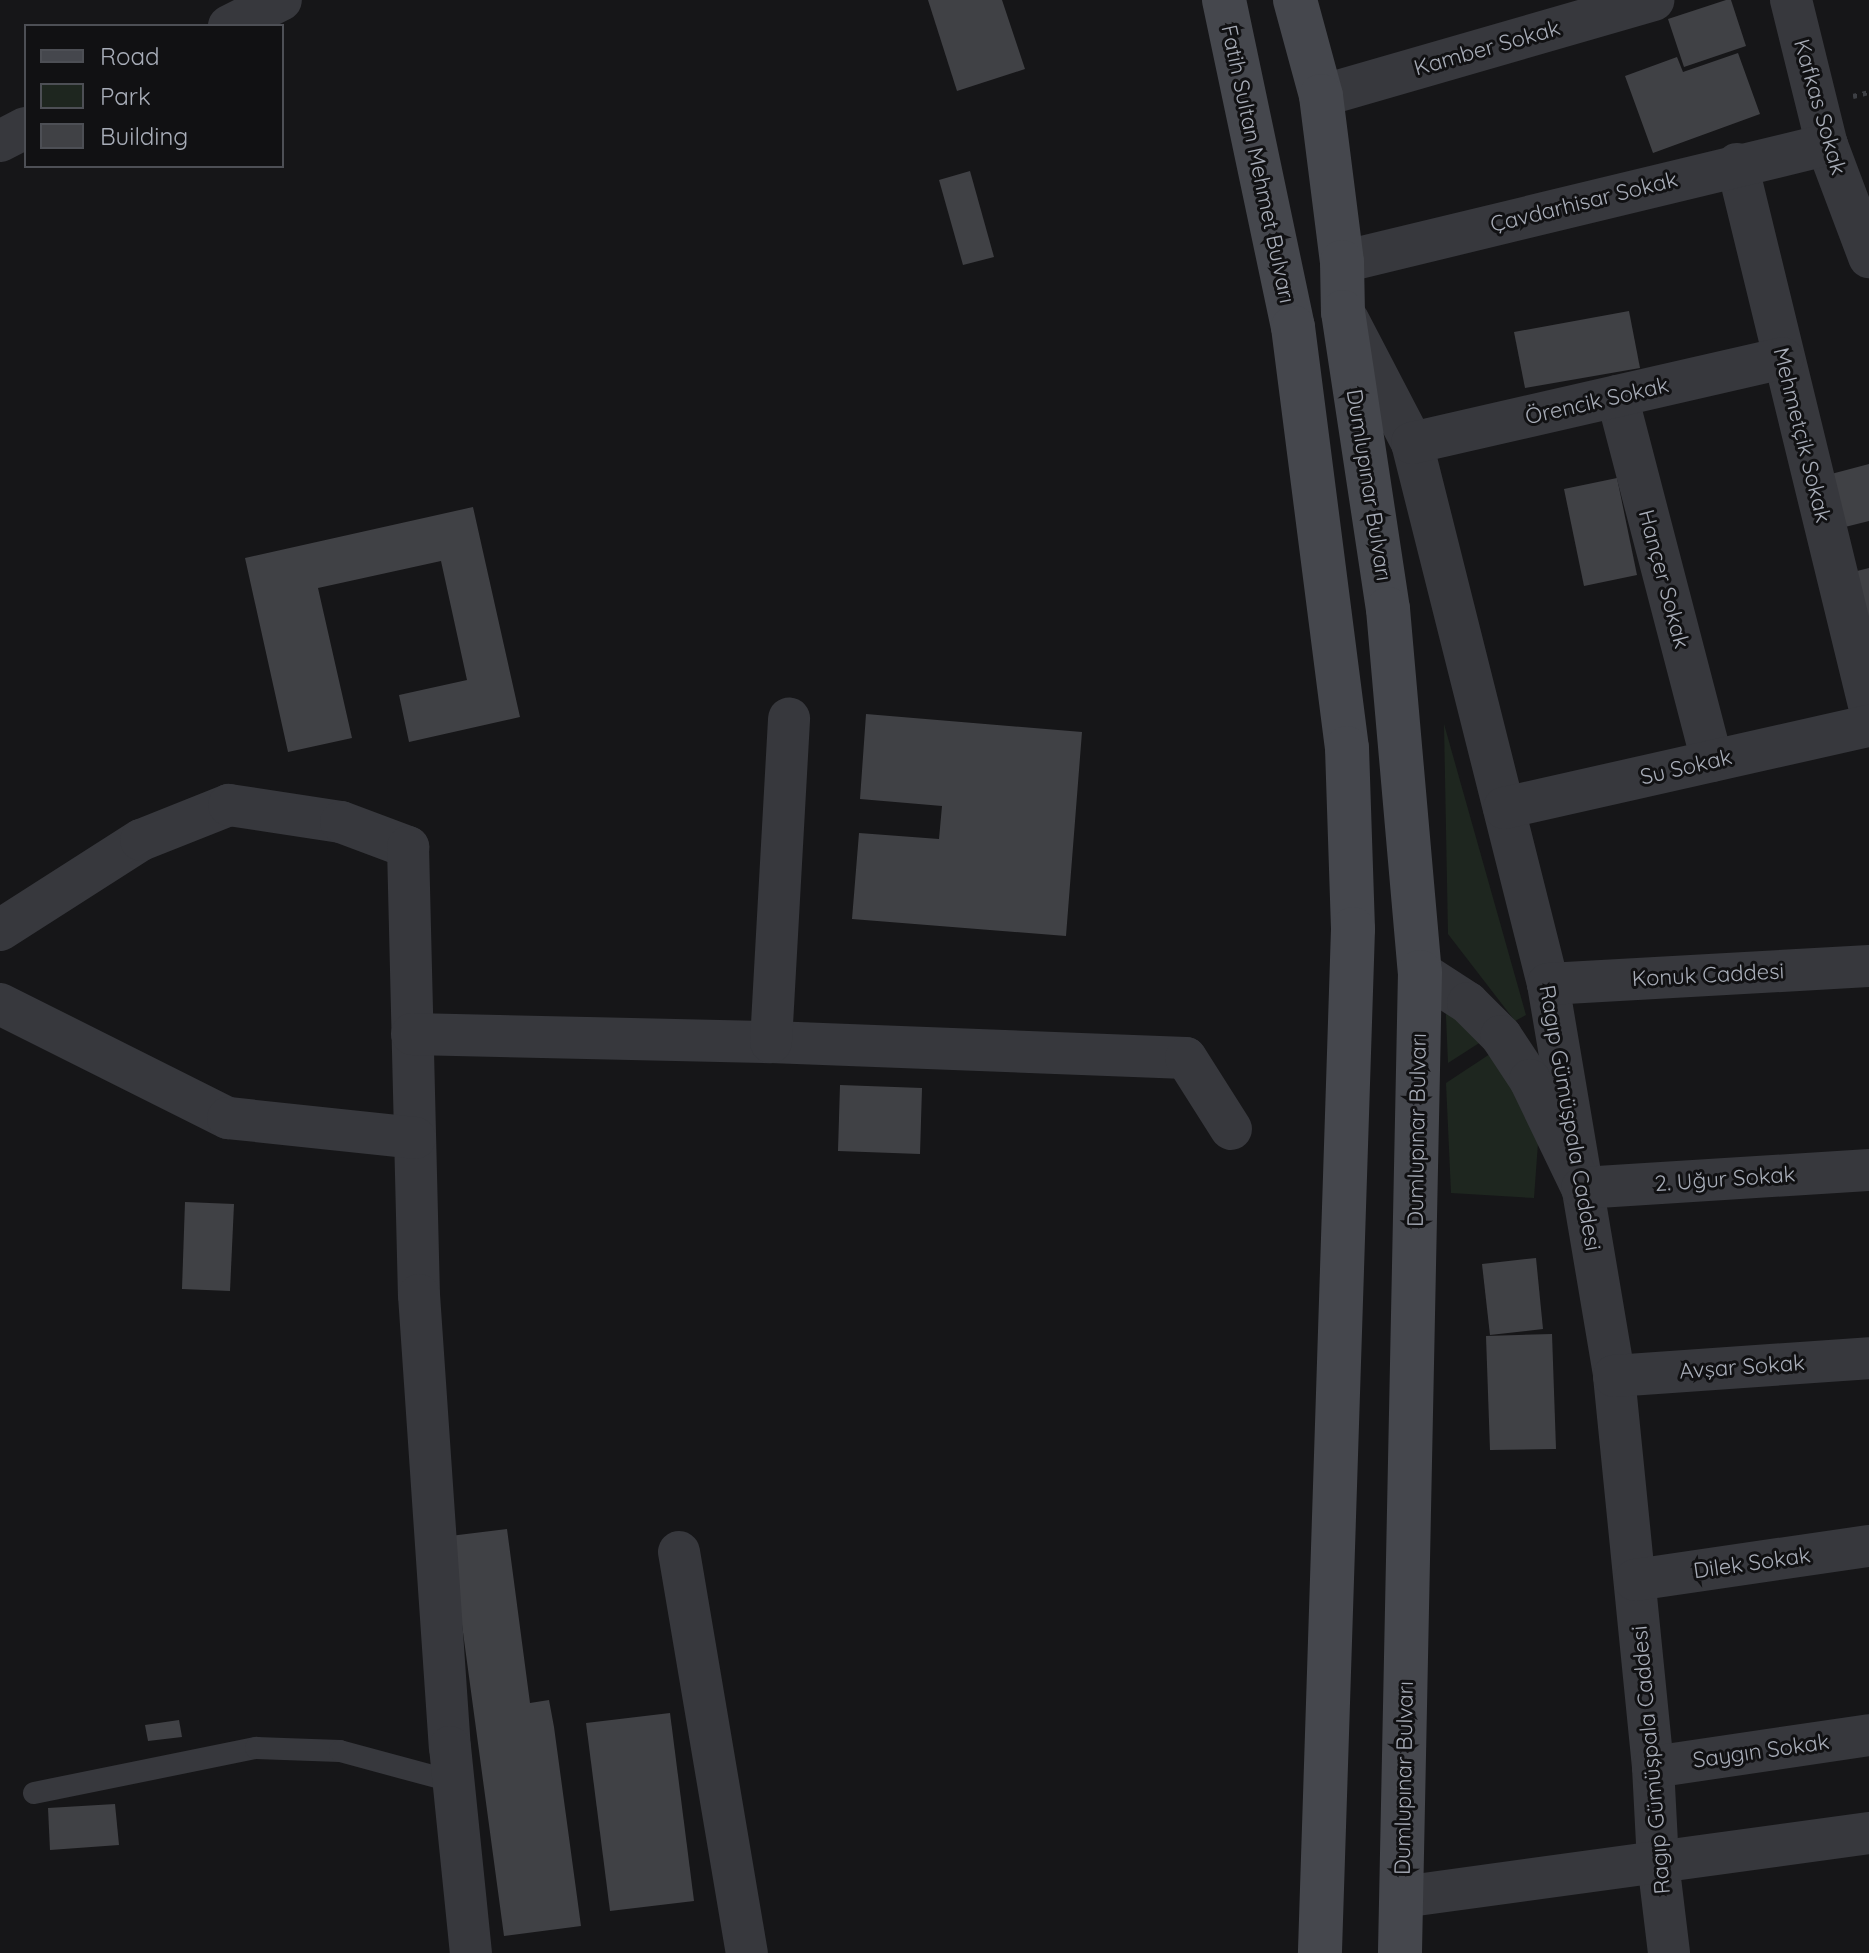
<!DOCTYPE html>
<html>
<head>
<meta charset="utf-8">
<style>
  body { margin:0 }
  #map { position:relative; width:1869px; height:1953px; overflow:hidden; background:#161618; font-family:Quicksand,sans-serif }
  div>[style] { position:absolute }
  .green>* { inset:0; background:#1e261f }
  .building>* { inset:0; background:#404145 }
  .path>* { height:5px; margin-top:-2.5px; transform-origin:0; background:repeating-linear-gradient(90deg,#3d3f44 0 4px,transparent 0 10px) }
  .lane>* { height:22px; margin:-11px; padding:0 11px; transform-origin:11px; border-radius:11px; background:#37383d }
  .street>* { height:42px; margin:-21px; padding:0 21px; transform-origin:21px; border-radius:21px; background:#37383d }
  .secondary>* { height:44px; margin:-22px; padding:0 22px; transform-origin:22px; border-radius:22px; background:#45474d }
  span { translate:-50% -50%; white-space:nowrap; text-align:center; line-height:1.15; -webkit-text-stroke:6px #111113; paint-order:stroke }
  .street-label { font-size:22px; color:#a8adb8 }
  .legend { position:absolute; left:24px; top:24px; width:260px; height:144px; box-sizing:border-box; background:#111113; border:2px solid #4d4f55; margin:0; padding:10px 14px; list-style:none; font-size:24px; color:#a8adb8 }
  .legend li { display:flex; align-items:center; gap:16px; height:40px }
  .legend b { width:40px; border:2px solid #4d4f55 }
</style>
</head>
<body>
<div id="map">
  <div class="green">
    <i style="clip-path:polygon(1444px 724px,1526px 1015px,1515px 1021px,1448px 934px)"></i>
    <i style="clip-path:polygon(1445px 993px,1487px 1038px,1448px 1063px)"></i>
    <i style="clip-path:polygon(1496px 1050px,1538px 1143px,1534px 1198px,1451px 1193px,1446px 1083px)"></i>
  </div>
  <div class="building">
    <i style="clip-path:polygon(928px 0,1002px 0,1025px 69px,957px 91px)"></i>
    <i style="clip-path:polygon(1726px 0,1731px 0,1746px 46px,1684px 67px,1668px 19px)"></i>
    <i style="clip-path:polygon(1738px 53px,1760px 114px,1653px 153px,1625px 76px,1677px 57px,1683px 72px)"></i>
    <i style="clip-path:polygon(970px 171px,994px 257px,963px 265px,939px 180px)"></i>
    <i style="clip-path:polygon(1629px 311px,1640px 368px,1525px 388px,1514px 332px)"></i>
    <i style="clip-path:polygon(1869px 464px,1869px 521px,1829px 531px,1816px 478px)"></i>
    <i style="clip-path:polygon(1617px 478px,1637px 575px,1584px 586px,1564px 489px)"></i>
    <i style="clip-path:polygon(473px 507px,520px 717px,409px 742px,399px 695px,467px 680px,441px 561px,318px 588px,352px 738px,288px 752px,245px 558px)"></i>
    <i style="clip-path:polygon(1869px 568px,1869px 622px,1841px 575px)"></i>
    <i style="clip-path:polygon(866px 714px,1082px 732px,1066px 936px,852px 919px,859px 833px,939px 839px,942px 806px,860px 799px)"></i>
    <i style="clip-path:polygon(840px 1085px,922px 1088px,920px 1154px,838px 1151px)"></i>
    <i style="clip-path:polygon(185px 1202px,234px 1204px,230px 1291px,182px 1289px)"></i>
    <i style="clip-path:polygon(1536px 1258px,1543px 1329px,1490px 1335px,1482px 1264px)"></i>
    <i style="clip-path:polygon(1552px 1334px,1556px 1449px,1490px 1450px,1486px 1336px)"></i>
    <i style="clip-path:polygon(507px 1529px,530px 1703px,549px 1700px,554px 1727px,581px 1926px,504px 1936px,450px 1536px)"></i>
    <i style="clip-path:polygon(670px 1713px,694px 1901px,610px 1911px,586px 1723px)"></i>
    <i style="clip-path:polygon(179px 1720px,182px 1737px,148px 1741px,145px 1725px)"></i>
    <i style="clip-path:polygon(115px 1804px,119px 1845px,50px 1850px,48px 1808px)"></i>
  </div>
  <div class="path">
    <i style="left:1853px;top:96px;width:16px;rotate:-14deg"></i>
  </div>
  <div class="lane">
    <i style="left:34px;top:1793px;width:227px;rotate:-11.5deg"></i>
    <i style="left:256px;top:1748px;width:84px;rotate:2deg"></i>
    <i style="left:340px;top:1751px;width:119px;rotate:15.1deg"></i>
  </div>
  <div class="street">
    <i style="left:1791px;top:0;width:149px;rotate:76.1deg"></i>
    <i style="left:1827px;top:145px;width:120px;rotate:69.4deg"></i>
    <i style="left:229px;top:26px;width:58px;rotate:-26.6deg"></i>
    <i style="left:1321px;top:96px;width:346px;rotate:-16.1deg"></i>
    <i style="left:0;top:141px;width:29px;rotate:-27deg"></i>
    <i style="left:1737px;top:164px;width:557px;rotate:76.29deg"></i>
    <i style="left:1342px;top:262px;width:499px;rotate:-13.6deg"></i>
    <i style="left:1348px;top:320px;width:139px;rotate:62.5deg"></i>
    <i style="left:1412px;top:443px;width:558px;rotate:75.89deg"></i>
    <i style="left:1548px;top:984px;width:398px;rotate:80.4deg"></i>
    <i style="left:1614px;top:1376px;width:393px;rotate:84.3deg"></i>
    <i style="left:1653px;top:1767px;width:95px;rotate:87deg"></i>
    <i style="left:1658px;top:1862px;width:92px;rotate:83.1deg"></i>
    <i style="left:1617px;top:396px;width:377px;rotate:75.4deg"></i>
    <i style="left:1412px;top:443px;width:380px;rotate:-12.9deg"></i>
    <i style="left:1504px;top:808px;width:374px;rotate:-12.7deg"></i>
    <i style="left:0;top:930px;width:167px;rotate:-32.6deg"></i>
    <i style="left:141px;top:840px;width:95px;rotate:-21.7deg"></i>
    <i style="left:229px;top:805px;width:113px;rotate:8.6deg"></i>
    <i style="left:341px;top:822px;width:72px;rotate:20.5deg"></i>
    <i style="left:408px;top:847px;width:448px;rotate:88.6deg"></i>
    <i style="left:419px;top:1295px;width:453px;rotate:86.1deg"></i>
    <i style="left:450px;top:1747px;width:207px;rotate:84.2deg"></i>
    <i style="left:1420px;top:972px;width:57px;rotate:32.9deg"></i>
    <i style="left:1468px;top:1003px;width:47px;rotate:45deg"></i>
    <i style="left:1501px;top:1036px;width:53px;rotate:56.6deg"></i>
    <i style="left:1530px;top:1080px;width:120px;rotate:64.3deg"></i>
    <i style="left:1582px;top:1188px;width:288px;rotate:-3.6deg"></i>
    <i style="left:1548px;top:984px;width:322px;rotate:-3.2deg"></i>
    <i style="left:0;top:1004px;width:255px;rotate:26.6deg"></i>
    <i style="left:228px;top:1118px;width:188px;rotate:6.1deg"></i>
    <i style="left:412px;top:1034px;width:359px;rotate:1.3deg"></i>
    <i style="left:771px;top:1042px;width:415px;rotate:2.2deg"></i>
    <i style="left:1186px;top:1058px;width:84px;rotate:57.6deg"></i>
    <i style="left:771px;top:1042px;width:324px;rotate:-86.8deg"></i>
    <i style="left:1614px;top:1376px;width:256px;rotate:-4deg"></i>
    <i style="left:679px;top:1552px;width:407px;rotate:80.4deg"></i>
    <i style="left:1635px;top:1580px;width:236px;rotate:-8.3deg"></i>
    <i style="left:1653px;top:1767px;width:218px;rotate:-8.4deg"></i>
    <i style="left:1402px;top:1897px;width:471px;rotate:-7.8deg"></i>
  </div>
  <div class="secondary">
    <i style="left:1224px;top:0;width:334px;rotate:78.1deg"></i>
    <i style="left:1293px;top:327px;width:424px;rotate:82.7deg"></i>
    <i style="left:1347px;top:748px;width:181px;rotate:88.1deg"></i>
    <i style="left:1353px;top:929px;width:1025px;rotate:91.85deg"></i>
    <i style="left:1295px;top:0;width:99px;rotate:74.8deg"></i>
    <i style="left:1321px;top:96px;width:167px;rotate:82.8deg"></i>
    <i style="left:1342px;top:262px;width:50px;rotate:88.9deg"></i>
    <i style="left:1343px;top:312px;width:300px;rotate:81.4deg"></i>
    <i style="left:1388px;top:609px;width:364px;rotate:85deg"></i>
    <i style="left:1420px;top:972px;width:981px;rotate:91.17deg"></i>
  </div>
  <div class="street-label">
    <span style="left:1487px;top:48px;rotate:-16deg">Kamber Sokak</span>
    <span style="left:1820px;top:107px;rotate:74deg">Kafkas Sokak</span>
    <span style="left:1258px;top:164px;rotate:78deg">Fatih Sultan Mehmet Bulvarı</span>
    <span style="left:1584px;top:202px;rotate:-14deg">Çavdarhisar Sokak</span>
    <span style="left:1597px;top:401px;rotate:-13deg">Örencik Sokak</span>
    <span style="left:1802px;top:435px;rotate:76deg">Mehmetçik Sokak</span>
    <span style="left:1369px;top:485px;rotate:81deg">Dumlupınar Bulvarı</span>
    <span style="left:1664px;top:579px;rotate:75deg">Hançer Sokak</span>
    <span style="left:1686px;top:767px;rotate:-13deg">Su Sokak</span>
    <span style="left:1708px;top:975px;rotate:-3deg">Konuk Caddesi</span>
    <span style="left:1570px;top:1118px;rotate:80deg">Ragıp Gümüşpala Caddesi</span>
    <span style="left:1417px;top:1130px;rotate:-89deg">Dumlupınar Bulvarı</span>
    <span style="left:1725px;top:1179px;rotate:-4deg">2. Uğur Sokak</span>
    <span style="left:1742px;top:1367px;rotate:-4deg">Avşar Sokak</span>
    <span style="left:1752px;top:1563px;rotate:-8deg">Dilek Sokak</span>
    <span style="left:1761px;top:1751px;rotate:-8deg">Saygın Sokak</span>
    <span style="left:1651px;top:1760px;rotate:-95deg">Ragıp Gümüşpala Caddesi</span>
    <span style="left:1404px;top:1778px;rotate:-89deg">Dumlupınar Bulvarı</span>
  </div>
  <ul class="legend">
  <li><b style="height:10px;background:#45474d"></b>Road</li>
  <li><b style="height:22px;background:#1e261f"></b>Park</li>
  <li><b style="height:22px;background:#404145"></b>Building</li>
  </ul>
</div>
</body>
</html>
